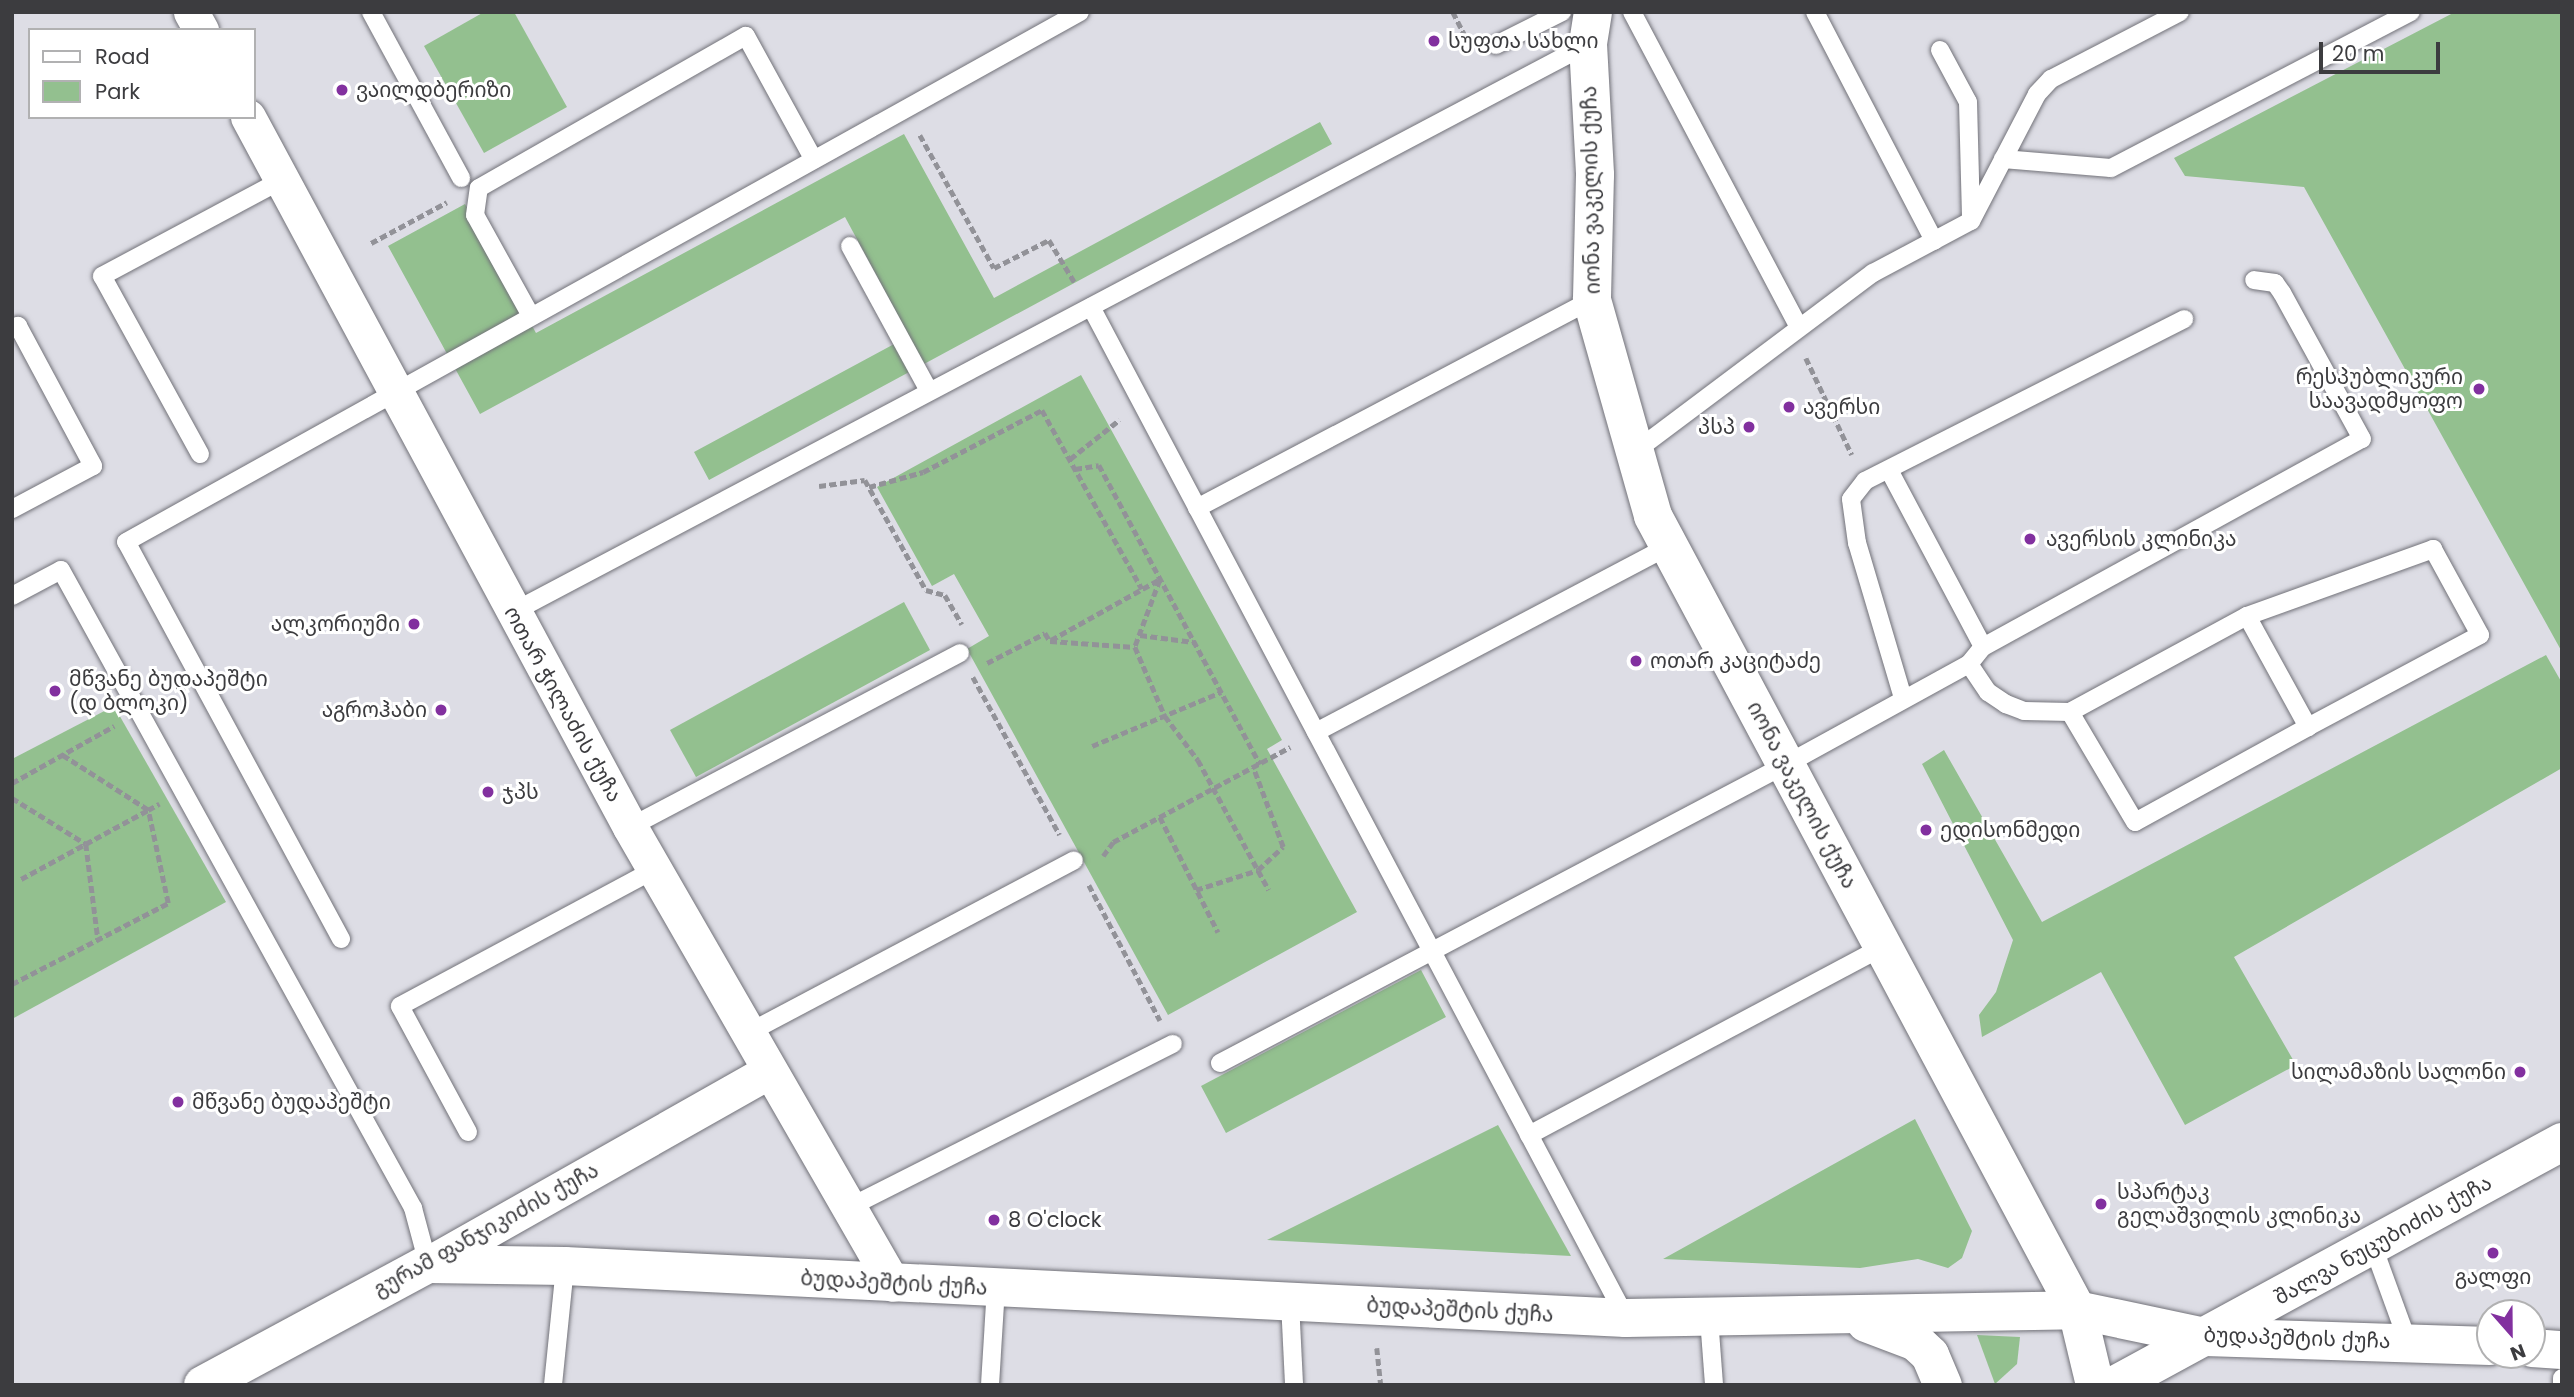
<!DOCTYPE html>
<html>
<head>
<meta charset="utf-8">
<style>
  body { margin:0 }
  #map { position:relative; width:2574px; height:1397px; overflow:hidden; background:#dddde5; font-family:Poppins,"Noto Sans Georgian",sans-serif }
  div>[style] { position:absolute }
  .green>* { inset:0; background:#93c08f }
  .path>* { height:4.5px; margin-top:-2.25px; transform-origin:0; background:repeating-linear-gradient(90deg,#929298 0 7px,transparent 0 10.5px) }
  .roads { filter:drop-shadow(0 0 2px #727279) drop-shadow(0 0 2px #727279) }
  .service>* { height:18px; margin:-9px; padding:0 9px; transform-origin:9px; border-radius:9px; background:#fff }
  .minor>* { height:35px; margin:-17.5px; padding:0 17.5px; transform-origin:17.5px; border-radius:17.5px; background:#fff }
  .secondary>* { height:38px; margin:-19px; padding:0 19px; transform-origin:19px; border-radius:19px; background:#fff }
  .dots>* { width:19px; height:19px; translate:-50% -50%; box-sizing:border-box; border:4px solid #fff; border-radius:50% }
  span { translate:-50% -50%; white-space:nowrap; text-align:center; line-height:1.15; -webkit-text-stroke:6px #fff; paint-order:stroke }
  .poi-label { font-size:21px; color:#3c3c3f }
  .left { translate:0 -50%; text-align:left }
  .right { translate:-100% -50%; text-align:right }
  .street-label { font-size:21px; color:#3c3c3f }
  .frame { position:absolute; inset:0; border:14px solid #3c3c3f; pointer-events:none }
  .legend { position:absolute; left:28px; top:28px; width:228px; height:91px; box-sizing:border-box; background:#fff; border:2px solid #b1b1b2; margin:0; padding:9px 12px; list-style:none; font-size:21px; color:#3c3c3f }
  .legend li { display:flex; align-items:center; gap:14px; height:35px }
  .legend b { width:35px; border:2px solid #b1b1b2 }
  .north { position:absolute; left:2476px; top:1299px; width:70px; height:70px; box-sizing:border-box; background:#fff; border:2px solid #b1b1b2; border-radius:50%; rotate:159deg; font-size:19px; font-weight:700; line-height:28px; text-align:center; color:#3c3c3f }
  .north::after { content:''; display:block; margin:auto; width:24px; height:32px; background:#82309f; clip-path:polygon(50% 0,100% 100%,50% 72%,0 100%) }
  .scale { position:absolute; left:2319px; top:42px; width:121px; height:32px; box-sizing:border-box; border:4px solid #3c3c3f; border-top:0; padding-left:9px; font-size:21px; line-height:24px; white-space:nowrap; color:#3c3c3f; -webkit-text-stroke:5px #fff; paint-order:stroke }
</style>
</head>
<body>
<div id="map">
  <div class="green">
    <i style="clip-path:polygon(484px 12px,514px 12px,567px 107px,484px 153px,424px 46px)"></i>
    <i style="clip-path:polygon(2455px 12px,2562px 12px,2562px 652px,2304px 187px,2185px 176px,2174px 158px)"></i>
    <i style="clip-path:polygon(1320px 122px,1332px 144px,709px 480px,694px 452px,909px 336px,845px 217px,480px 414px,388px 246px,465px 204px,536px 333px,904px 134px,994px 298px)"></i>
    <i style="clip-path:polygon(1081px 375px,1282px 740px,1267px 749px,1357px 912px,1168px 1015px,967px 649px,989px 636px,954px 574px,932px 586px,877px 487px)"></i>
    <i style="clip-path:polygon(904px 602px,930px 650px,696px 777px,670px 730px)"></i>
    <i style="clip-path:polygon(2546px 655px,2562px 683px,2562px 768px,2234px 957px,2296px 1065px,2185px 1125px,2101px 972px,1982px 1037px,1979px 1015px,1996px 992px,2013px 940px,1922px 764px,1944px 750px,2042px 922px)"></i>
    <i style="clip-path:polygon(114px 706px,226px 902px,12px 1019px,12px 759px)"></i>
    <i style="clip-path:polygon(1421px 970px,1446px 1017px,1226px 1133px,1201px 1086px)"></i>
    <i style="clip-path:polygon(1915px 1119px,1972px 1231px,1962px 1258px,1948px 1268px,1918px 1259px,1860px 1268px,1663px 1259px)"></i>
    <i style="clip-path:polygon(1498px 1125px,1571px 1256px,1267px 1240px)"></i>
    <i style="clip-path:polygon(1977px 1335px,2020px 1337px,2017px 1364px,1995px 1384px)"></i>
  </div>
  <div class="path">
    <i style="left:1453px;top:12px;width:31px;rotate:63deg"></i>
    <i style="left:920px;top:135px;width:152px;rotate:60.9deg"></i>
    <i style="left:994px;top:268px;width:62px;rotate:-27deg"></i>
    <i style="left:1049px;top:240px;width:50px;rotate:58.8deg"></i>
    <i style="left:371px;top:243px;width:86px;rotate:-28.3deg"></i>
    <i style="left:1806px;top:358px;width:107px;rotate:64.6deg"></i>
    <i style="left:1070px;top:459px;width:63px;rotate:-38.5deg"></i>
    <i style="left:1075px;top:469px;width:24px;rotate:-9deg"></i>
    <i style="left:1099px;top:465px;width:340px;rotate:61.7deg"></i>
    <i style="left:819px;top:486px;width:46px;rotate:-7.4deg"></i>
    <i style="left:865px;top:480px;width:126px;rotate:61deg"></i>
    <i style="left:926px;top:590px;width:20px;rotate:15deg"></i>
    <i style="left:945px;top:595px;width:34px;rotate:60deg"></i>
    <i style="left:869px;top:487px;width:56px;rotate:-15.5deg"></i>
    <i style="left:923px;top:472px;width:134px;rotate:-27.5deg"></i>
    <i style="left:1042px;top:410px;width:205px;rotate:60.8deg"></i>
    <i style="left:1160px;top:580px;width:72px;rotate:110.5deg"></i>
    <i style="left:1135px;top:647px;width:75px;rotate:66.5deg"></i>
    <i style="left:1165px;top:716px;width:55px;rotate:53.1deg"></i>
    <i style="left:1198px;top:760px;width:148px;rotate:61.4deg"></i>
    <i style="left:1140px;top:635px;width:54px;rotate:7.4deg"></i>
    <i style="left:1051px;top:640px;width:125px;rotate:-29.2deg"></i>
    <i style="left:987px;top:663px;width:65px;rotate:-27.3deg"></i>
    <i style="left:1045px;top:633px;width:9px;rotate:58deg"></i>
    <i style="left:1050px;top:641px;width:85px;rotate:4deg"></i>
    <i style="left:973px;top:677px;width:180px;rotate:61.2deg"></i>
    <i style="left:1092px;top:746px;width:140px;rotate:-22.7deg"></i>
    <i style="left:12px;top:783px;width:117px;rotate:-29.2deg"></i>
    <i style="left:12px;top:798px;width:87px;rotate:31.9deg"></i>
    <i style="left:86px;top:844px;width:96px;rotate:82.8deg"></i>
    <i style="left:1160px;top:817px;width:129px;rotate:63.2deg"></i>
    <i style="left:1103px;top:856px;width:17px;rotate:-54deg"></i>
    <i style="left:1113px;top:842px;width:201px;rotate:-28.2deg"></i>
    <i style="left:21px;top:879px;width:145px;rotate:-28.5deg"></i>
    <i style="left:148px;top:810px;width:102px;rotate:-147.4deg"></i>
    <i style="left:1089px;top:885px;width:153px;rotate:62.3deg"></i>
    <i style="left:1196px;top:890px;width:65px;rotate:-17.9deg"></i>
    <i style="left:1258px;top:870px;width:34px;rotate:-43deg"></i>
    <i style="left:1283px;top:847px;width:85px;rotate:-110.6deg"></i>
    <i style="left:12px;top:984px;width:176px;rotate:-27.4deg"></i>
    <i style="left:168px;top:903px;width:95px;rotate:-102.1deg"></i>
    <i style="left:148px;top:810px;width:13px;rotate:-29deg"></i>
    <i style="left:1377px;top:1348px;width:37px;rotate:84deg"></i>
  </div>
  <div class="roads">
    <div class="service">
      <i style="left:371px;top:12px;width:189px;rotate:61.5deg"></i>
      <i style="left:1632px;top:12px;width:355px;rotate:62.1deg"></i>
      <i style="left:1815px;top:12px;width:258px;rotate:62.5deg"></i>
      <i style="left:1496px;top:45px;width:74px;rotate:-26.6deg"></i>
      <i style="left:1940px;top:50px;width:59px;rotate:61.7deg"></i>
      <i style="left:1968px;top:102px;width:116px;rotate:88.5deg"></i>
      <i style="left:2003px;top:159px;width:108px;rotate:4.8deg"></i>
      <i style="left:2111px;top:168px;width:338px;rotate:-27.5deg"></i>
      <i style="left:850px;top:246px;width:165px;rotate:61.4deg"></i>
      <i style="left:1091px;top:307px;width:1144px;rotate:62.11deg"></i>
      <i style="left:531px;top:316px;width:115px;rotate:-119deg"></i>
      <i style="left:475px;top:215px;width:27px;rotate:-82deg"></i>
      <i style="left:479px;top:188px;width:307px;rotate:-29.7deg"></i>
      <i style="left:746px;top:36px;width:141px;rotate:61.3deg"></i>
      <i style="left:12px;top:329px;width:7px;rotate:-27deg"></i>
      <i style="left:18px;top:326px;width:159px;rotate:61.8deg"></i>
      <i style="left:93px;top:466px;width:92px;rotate:152deg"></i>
      <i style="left:1633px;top:453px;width:300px;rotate:-36.9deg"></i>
      <i style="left:1873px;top:273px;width:111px;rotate:-28deg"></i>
      <i style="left:1971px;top:221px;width:143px;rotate:-62.5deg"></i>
      <i style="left:2037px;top:94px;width:21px;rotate:-47deg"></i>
      <i style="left:2051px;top:79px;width:145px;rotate:-27.4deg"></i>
      <i style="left:200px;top:454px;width:203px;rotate:-118.8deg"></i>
      <i style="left:102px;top:276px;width:204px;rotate:-28.1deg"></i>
      <i style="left:1889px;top:470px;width:200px;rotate:62deg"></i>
      <i style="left:1197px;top:508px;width:446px;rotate:-27.8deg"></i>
      <i style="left:12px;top:596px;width:55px;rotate:-28deg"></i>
      <i style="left:61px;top:570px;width:729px;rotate:61.11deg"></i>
      <i style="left:413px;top:1208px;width:58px;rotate:75deg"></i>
      <i style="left:513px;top:612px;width:1216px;rotate:-27.85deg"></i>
      <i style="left:2247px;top:616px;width:198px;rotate:-19.8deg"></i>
      <i style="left:2433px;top:549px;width:98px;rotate:61.3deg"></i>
      <i style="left:2480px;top:635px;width:195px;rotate:151.9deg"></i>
      <i style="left:1969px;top:664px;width:34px;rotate:56deg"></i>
      <i style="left:1988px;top:692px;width:22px;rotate:34deg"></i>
      <i style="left:2006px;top:704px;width:19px;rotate:21deg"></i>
      <i style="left:2024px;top:711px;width:46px;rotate:1.2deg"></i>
      <i style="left:2070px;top:712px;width:201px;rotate:-28.5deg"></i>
      <i style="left:2247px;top:616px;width:127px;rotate:61.2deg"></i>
      <i style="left:2308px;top:727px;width:197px;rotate:151.2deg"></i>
      <i style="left:2135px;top:822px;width:128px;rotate:-120.6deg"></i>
      <i style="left:1903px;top:698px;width:162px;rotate:-106.5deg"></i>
      <i style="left:1857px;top:543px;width:44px;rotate:-97.8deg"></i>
      <i style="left:1851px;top:499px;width:23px;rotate:-52deg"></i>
      <i style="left:1865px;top:481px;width:358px;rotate:-26.9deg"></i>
      <i style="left:1316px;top:732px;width:399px;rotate:-27.8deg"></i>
      <i style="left:630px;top:827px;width:373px;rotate:-27.8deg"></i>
      <i style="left:341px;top:939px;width:451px;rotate:-118.4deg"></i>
      <i style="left:126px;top:542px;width:1091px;rotate:-29.05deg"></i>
      <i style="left:746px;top:1034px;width:371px;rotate:-27.9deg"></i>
      <i style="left:1220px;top:1063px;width:639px;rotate:-27.81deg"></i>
      <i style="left:1785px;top:765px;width:210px;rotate:-28.8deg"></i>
      <i style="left:1969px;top:664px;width:22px;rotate:-51deg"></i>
      <i style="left:1983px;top:647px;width:432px;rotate:-28.8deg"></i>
      <i style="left:2362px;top:439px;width:166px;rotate:-118.7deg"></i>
      <i style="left:2282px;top:293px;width:12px;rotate:-125deg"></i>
      <i style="left:2275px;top:283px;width:21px;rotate:-172deg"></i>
      <i style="left:468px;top:1132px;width:143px;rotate:-118.4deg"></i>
      <i style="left:400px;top:1006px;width:288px;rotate:-28.2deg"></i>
      <i style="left:1529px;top:1135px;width:401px;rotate:-28deg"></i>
      <i style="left:848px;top:1208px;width:364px;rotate:-26.8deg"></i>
      <i style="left:2373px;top:1246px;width:102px;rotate:70deg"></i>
      <i style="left:1290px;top:1302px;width:83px;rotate:87.2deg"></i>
      <i style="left:1709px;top:1318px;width:67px;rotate:85.7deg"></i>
      <i style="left:553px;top:1385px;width:120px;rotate:-84.2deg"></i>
      <i style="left:990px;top:1385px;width:97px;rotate:-86.5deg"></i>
      <i style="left:2562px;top:1385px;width:7px;rotate:-90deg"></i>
    </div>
    <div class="minor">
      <i style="left:191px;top:12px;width:21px;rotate:61deg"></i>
      <i style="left:248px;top:117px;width:806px;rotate:61.72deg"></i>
      <i style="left:630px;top:827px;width:527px;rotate:60.08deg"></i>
      <i style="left:428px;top:1264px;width:390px;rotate:-29.5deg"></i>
    </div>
    <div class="secondary">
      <i style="left:1593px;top:12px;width:32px;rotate:99deg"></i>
      <i style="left:1588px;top:44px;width:131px;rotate:86.9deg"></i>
      <i style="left:1595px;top:175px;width:125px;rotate:91.4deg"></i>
      <i style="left:1592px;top:300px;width:224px;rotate:74.2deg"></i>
      <i style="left:1653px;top:516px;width:900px;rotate:61.9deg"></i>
      <i style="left:2077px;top:1310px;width:77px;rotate:76.5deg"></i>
      <i style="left:1866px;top:1323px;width:53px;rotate:20.8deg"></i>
      <i style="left:1916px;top:1342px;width:19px;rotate:43deg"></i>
      <i style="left:1930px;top:1355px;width:33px;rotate:67deg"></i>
      <i style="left:2532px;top:1348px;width:30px;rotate:4deg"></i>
      <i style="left:203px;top:1385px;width:255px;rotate:-28.3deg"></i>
      <i style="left:428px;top:1264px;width:137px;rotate:0.8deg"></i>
      <i style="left:565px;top:1266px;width:1062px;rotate:2.81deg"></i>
      <i style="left:1626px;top:1318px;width:451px;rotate:-1deg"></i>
      <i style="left:2077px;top:1310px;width:131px;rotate:11.9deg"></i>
      <i style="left:2205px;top:1337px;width:285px;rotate:1.8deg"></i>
      <i style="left:2115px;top:1385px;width:509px;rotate:-28.53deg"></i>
    </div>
  </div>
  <div class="dots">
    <i style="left:1434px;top:41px;background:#82309f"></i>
    <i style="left:342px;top:90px;background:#82309f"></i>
    <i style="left:2479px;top:389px;background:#82309f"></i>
    <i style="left:1789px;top:407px;background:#82309f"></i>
    <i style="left:1749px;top:427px;background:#82309f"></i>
    <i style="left:2030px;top:539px;background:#82309f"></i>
    <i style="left:414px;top:624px;background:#82309f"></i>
    <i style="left:1636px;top:661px;background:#82309f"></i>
    <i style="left:55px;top:691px;background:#82309f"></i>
    <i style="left:441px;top:710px;background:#82309f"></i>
    <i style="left:488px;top:792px;background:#82309f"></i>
    <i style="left:1926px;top:830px;background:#82309f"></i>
    <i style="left:2520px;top:1072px;background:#82309f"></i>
    <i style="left:178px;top:1102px;background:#82309f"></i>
    <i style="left:2101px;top:1204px;background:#82309f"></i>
    <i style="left:994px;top:1220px;background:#82309f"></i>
    <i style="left:2493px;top:1253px;background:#82309f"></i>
  </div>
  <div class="poi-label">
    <span class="left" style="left:1448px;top:41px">სუფთა სახლი</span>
    <span class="left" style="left:356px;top:90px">ვაილდბერიზი</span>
    <span class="right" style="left:2463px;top:389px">რესპუბლიკური<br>საავადმყოფო</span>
    <span class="left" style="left:1803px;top:407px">ავერსი</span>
    <span class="right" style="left:1735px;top:427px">პსპ</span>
    <span class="left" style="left:2046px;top:539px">ავერსის კლინიკა</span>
    <span class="right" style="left:400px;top:624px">ალკორიუმი</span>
    <span class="left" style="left:1650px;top:661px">ოთარ კაციტაძე</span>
    <span class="left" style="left:69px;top:691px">მწვანე ბუდაპეშტი<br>(დ ბლოკი)</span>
    <span class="right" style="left:427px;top:710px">აგროჰაბი</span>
    <span class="left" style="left:502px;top:792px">ჯპს</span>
    <span class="left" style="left:1940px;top:830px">ედისონმედი</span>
    <span class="right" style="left:2506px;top:1072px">სილამაზის სალონი</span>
    <span class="left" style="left:192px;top:1102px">მწვანე ბუდაპეშტი</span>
    <span class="left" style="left:2117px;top:1204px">სპარტაკ<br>გელაშვილის კლინიკა</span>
    <span class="left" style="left:1008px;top:1220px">8 O'clock</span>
    <span style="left:2493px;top:1277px">გალფი</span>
  </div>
  <div class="street-label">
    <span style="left:1591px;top:190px;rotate:-91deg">იონა ვაკელის ქუჩა</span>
    <span style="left:563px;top:704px;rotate:61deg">ოთარ ჭილაძის ქუჩა</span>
    <span style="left:1802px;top:795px;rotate:62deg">იონა ვაკელის ქუჩა</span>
    <span style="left:486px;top:1230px;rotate:-29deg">გურამ ფანჯიკიძის ქუჩა</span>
    <span style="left:2383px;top:1240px;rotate:-29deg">შალვა ნუცუბიძის ქუჩა</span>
    <span style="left:894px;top:1283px;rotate:3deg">ბუდაპეშტის ქუჩა</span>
    <span style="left:1460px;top:1310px;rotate:3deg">ბუდაპეშტის ქუჩა</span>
    <span style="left:2297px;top:1338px;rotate:2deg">ბუდაპეშტის ქუჩა</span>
  </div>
  <div class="frame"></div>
  <ul class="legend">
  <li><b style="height:9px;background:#fff"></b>Road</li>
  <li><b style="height:19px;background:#93c08f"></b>Park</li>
  </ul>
  <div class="north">N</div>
  <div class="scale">20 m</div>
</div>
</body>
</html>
